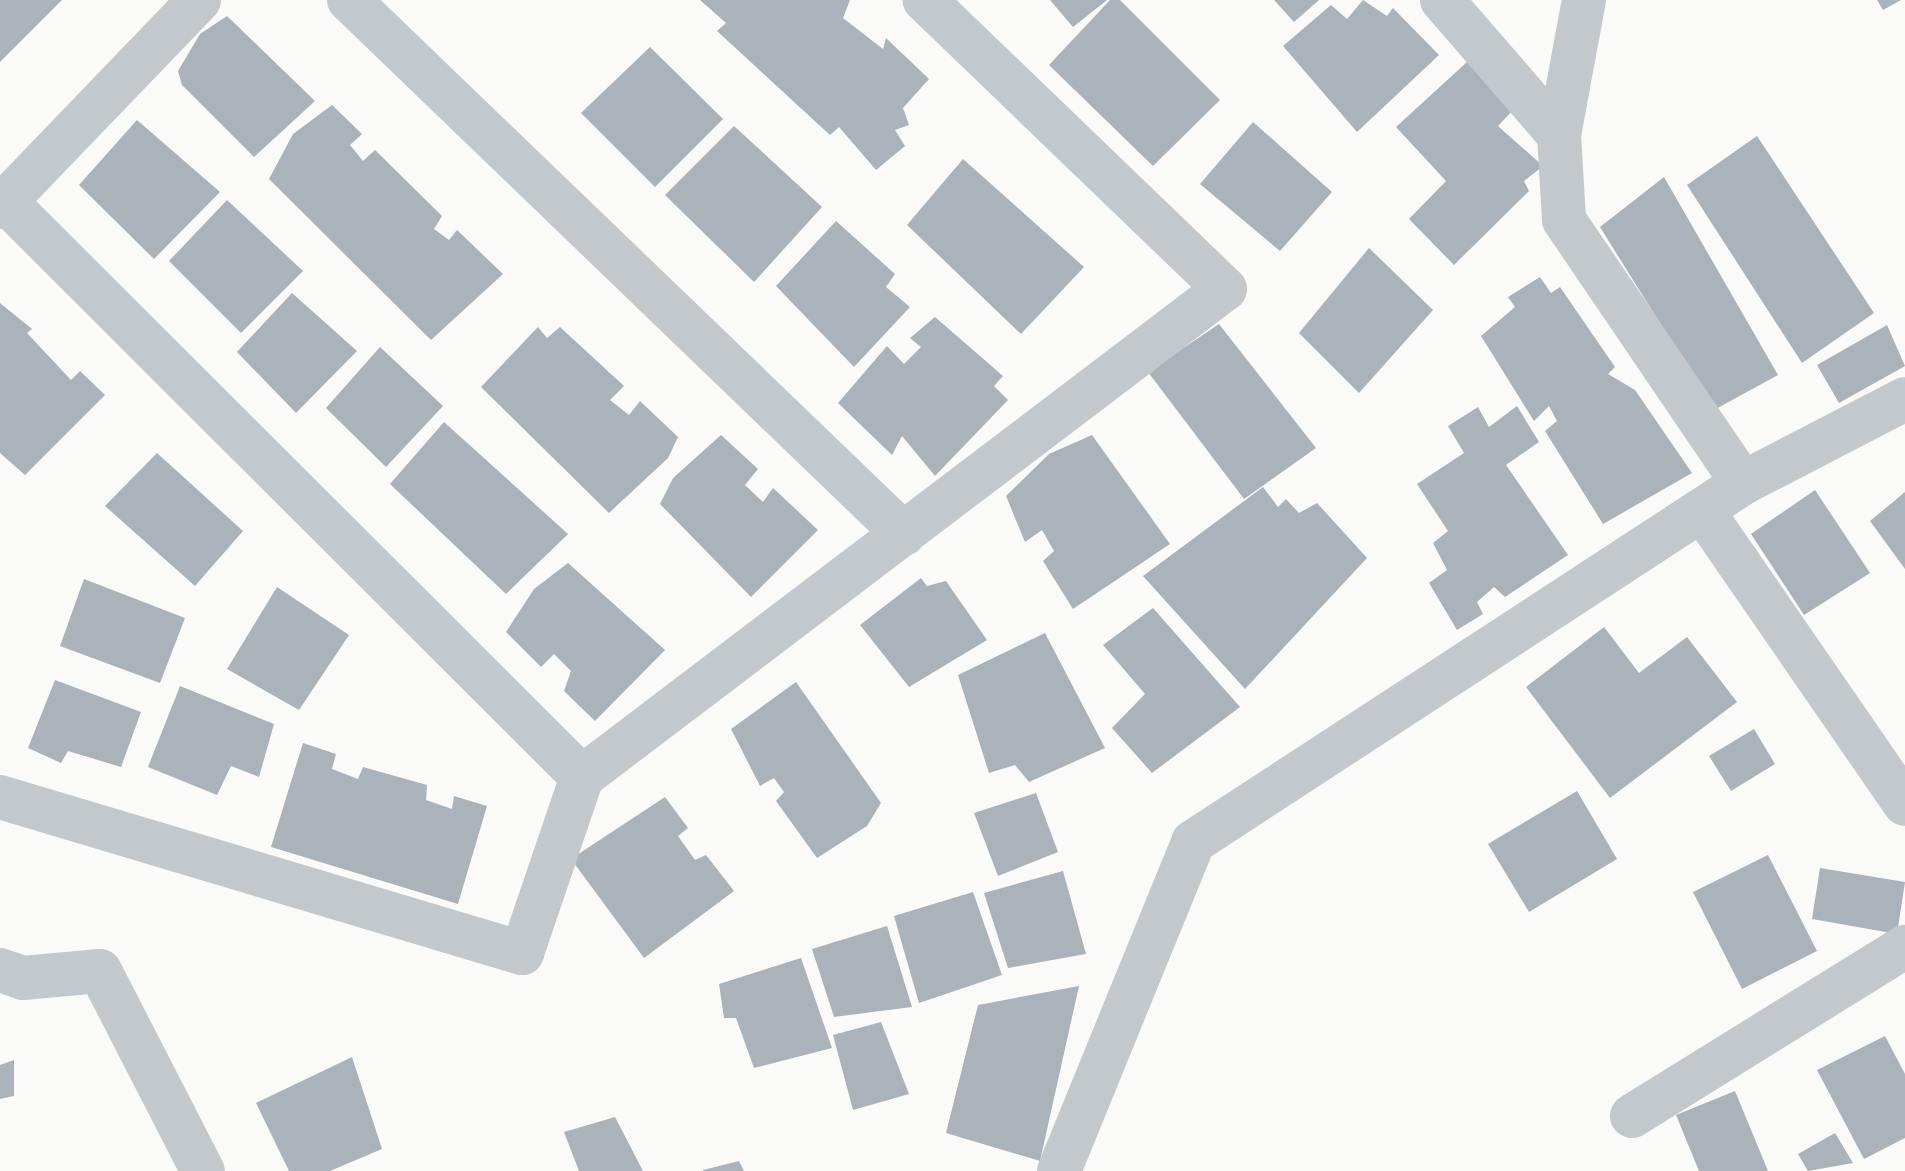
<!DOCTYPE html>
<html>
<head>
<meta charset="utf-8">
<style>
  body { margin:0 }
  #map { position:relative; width:1905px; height:1171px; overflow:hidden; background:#fafaf8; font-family:"Work Sans",sans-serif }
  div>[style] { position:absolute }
  .building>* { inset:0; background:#aab3b9 }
  .street>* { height:44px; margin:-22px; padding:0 22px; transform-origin:22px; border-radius:22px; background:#c3c8cc }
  span { translate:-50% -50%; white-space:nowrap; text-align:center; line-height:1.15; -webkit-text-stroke:8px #fff; paint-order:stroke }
</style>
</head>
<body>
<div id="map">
  <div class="building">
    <i style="clip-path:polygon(0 0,62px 0,0 62px)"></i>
    <i style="clip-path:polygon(700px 0,850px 0,843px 18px,883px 49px,886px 38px,929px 79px,903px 108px,909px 125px,895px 130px,905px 146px,876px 170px,839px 127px,830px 135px,717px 31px,726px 23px)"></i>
    <i style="clip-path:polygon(1050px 0,1107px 0,1073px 27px)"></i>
    <i style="clip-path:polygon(1110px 0,1120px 0,1220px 100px,1153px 166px,1049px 65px)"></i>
    <i style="clip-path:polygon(1274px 0,1319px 0,1294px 22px)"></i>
    <i style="clip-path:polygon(1363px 0,1387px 16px,1393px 8px,1439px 55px,1357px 132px,1283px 46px,1331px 5px,1347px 19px)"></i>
    <i style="clip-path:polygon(1877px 0,1901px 0,1883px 10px)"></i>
    <i style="clip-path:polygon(227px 16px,315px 101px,254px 157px,182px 85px,178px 71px,200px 34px)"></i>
    <i style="clip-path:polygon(650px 47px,723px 119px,655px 187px,581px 113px)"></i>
    <i style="clip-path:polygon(1467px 62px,1514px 109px,1498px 126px,1543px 166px,1524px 181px,1529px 191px,1454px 265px,1409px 219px,1446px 181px,1396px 127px)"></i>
    <i style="clip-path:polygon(332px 105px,362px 134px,350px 145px,363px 161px,375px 150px,442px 216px,434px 229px,449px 240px,457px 230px,503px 274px,431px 340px,269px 179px,293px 134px)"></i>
    <i style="clip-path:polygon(137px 120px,220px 192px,154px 259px,79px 185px)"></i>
    <i style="clip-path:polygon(1253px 122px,1332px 192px,1280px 251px,1200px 184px)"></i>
    <i style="clip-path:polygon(734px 126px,822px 207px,754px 282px,665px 195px)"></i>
    <i style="clip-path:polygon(1757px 136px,1874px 313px,1802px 363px,1687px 185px)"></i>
    <i style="clip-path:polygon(963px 159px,1084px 267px,1021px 334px,907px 225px)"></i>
    <i style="clip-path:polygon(1664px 177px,1778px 375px,1714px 410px,1600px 227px)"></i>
    <i style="clip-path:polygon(227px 200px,303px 271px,241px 333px,169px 261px)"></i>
    <i style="clip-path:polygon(836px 221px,895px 274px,886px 287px,910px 307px,854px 367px,776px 286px)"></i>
    <i style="clip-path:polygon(1369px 248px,1433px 310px,1359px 393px,1299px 333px)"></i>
    <i style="clip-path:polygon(1540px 277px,1551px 293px,1560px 287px,1615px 367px,1608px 374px,1635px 390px,1692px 473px,1603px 524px,1545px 431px,1557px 421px,1549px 406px,1534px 421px,1481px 336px,1515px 307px,1508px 297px)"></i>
    <i style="clip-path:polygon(292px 293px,357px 351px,296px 413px,237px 352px)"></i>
    <i style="clip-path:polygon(0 303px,32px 329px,27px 333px,71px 380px,80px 371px,105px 395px,25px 475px,0 453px)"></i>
    <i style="clip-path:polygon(935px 317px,1003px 376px,994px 386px,1008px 400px,935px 476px,902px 436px,892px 455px,838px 403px,887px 346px,904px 364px,921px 347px,910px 338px)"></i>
    <i style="clip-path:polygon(1219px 324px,1316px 448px,1244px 499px,1148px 372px)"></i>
    <i style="clip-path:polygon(1887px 325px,1905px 366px,1839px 403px,1817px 365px)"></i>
    <i style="clip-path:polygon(538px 327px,547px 338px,560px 327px,624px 386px,610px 400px,629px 415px,640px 401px,678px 437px,668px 458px,609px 513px,481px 387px)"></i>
    <i style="clip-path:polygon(380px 347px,443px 406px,386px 467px,326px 408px)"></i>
    <i style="clip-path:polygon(1517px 406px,1539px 442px,1506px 465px,1568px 555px,1505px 597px,1494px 587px,1477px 602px,1483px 614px,1457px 630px,1429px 583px,1447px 570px,1433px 543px,1448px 531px,1417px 484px,1464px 453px,1448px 426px,1478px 407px,1489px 427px)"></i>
    <i style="clip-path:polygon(444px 422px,568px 534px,506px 594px,390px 484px)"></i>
    <i style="clip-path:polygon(721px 435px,758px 469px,745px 485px,763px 502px,773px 488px,818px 530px,751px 597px,660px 504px,673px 478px)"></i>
    <i style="clip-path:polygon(1092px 435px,1170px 544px,1073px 609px,1043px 561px,1054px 551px,1042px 530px,1025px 542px,1006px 496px,1049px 454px)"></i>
    <i style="clip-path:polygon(157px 453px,243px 531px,195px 586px,105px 506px)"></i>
    <i style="clip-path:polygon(1263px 487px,1278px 507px,1286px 499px,1299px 513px,1317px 503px,1367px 558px,1245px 689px,1143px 576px)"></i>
    <i style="clip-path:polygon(1815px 490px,1870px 573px,1804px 615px,1751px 534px)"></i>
    <i style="clip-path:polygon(1905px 492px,1905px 569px,1870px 521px)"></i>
    <i style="clip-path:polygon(568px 563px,665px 650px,595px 721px,564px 691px,571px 671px,554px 654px,541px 667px,506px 632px,534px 589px)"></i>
    <i style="clip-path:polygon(921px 578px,927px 586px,946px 581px,987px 640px,909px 687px,860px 625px)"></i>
    <i style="clip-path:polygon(84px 579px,185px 618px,160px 683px,60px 646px)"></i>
    <i style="clip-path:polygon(277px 587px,349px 635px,299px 710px,227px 669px)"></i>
    <i style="clip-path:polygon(1153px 608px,1240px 707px,1152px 773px,1112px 728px,1145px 694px,1103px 645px)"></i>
    <i style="clip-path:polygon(1604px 627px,1639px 673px,1687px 637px,1737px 702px,1610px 798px,1526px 687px)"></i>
    <i style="clip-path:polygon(1045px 633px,1105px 748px,1029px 782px,1015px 765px,989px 773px,958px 675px)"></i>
    <i style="clip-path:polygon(55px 680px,141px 712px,121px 767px,68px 751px,61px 763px,28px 748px)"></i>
    <i style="clip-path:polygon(796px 682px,881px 803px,867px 826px,817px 858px,776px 801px,784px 792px,774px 778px,760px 786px,731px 729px)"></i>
    <i style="clip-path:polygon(180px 686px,274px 724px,259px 777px,231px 766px,217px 795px,148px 767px)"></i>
    <i style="clip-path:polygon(1754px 729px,1775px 764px,1731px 791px,1709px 756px)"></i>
    <i style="clip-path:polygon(303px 743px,336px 754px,332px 769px,358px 779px,363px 767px,427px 785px,426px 800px,452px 809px,454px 796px,487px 806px,458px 904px,271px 847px)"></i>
    <i style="clip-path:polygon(1577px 791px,1617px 859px,1529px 912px,1488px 844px)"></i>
    <i style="clip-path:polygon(1036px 793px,1058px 852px,998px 876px,974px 813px)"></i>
    <i style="clip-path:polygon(665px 797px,688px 828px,678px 836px,695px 860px,706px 855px,734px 891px,644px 958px,571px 859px)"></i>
    <i style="clip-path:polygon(1768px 855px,1817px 951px,1742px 989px,1693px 892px)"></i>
    <i style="clip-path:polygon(1820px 868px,1905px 882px,1897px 934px,1812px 919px)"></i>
    <i style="clip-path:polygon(1063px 871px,1086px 954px,1008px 968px,984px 893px)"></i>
    <i style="clip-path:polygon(973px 892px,1002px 975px,919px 1003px,894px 916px)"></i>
    <i style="clip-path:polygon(887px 926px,912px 1007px,834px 1017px,812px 949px)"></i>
    <i style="clip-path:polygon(801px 958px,832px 1048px,754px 1068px,736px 1018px,724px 1018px,719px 984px)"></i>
    <i style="clip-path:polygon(1079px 986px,1040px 1161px,946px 1133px,978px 1005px)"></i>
    <i style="clip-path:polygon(881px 1022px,909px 1094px,853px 1110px,833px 1035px)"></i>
    <i style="clip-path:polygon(1885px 1036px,1905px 1074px,1905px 1138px,1864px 1159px,1817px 1070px)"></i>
    <i style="clip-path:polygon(352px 1057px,382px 1149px,330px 1171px,289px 1171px,256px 1103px)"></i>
    <i style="clip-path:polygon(14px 1060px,14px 1096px,0 1099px,0 1065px)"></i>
    <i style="clip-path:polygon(1735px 1091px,1768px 1171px,1699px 1171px,1676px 1115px)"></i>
    <i style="clip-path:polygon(615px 1117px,643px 1171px,579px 1171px,564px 1132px)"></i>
    <i style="clip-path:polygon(1835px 1133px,1853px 1163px,1808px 1171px,1798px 1154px)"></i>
    <i style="clip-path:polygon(739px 1161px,744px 1171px,703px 1171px,703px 1170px)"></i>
  </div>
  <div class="street">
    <i style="left:349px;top:0;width:770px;rotate:43.9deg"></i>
    <i style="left:1442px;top:0;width:179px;rotate:49.1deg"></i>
    <i style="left:1584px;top:0;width:137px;rotate:100.5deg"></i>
    <i style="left:1559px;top:135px;width:85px;rotate:86.6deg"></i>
    <i style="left:1564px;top:220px;width:318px;rotate:55.8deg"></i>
    <i style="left:5px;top:201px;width:815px;rotate:44.95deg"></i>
    <i style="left:582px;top:777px;width:807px;rotate:-37.2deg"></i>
    <i style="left:1225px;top:289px;width:417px;rotate:-136.1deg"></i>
    <i style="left:0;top:207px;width:287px;rotate:-46.1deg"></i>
    <i style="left:1702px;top:510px;width:357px;rotate:55.4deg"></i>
    <i style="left:0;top:797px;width:545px;rotate:16.64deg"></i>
    <i style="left:522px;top:953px;width:186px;rotate:-71.2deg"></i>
    <i style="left:0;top:970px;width:24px;rotate:19deg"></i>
    <i style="left:23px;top:978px;width:77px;rotate:-5.2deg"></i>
    <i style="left:100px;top:971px;width:225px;rotate:62.8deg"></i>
    <i style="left:1632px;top:1116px;width:321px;rotate:-31.8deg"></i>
    <i style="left:1059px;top:1171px;width:355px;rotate:-67.8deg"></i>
    <i style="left:1193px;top:842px;width:657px;rotate:-33.13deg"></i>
    <i style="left:1743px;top:483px;width:182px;rotate:-27.4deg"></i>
  </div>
</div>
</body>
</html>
